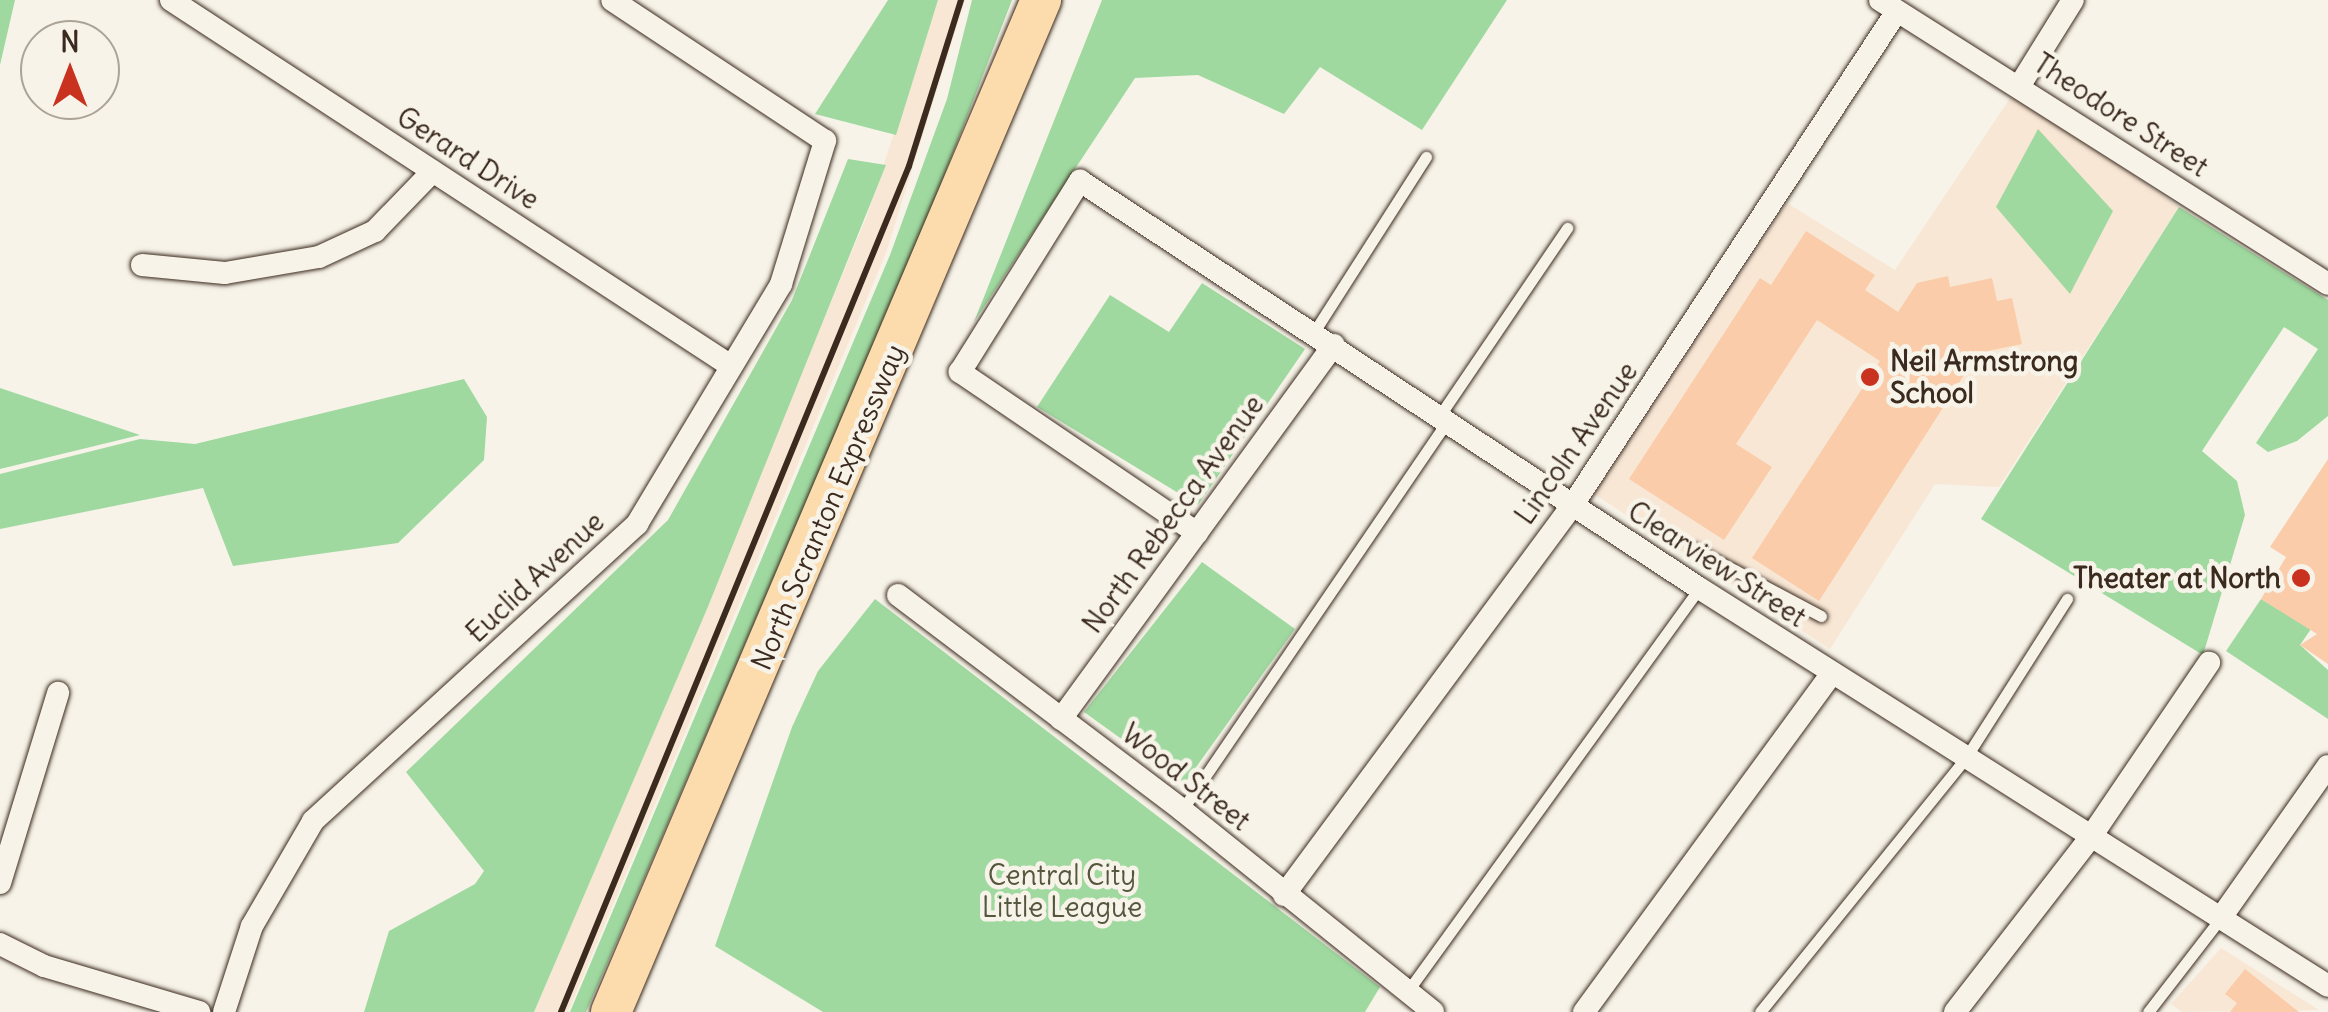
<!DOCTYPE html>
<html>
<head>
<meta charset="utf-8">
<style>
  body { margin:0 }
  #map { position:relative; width:2328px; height:1012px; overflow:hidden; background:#f7f3e8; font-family:Delius,sans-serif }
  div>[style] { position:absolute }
  .built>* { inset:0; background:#f8e7d5 }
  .green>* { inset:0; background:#9fd9a0 }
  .building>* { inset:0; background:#facca9 }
  .roads { filter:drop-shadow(0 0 2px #3b2a1e) drop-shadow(0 0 2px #3b2a1e) }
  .lane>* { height:11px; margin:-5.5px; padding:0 5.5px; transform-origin:5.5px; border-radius:5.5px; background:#f7f3e8 }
  .street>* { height:22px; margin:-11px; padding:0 11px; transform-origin:11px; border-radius:11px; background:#f7f3e8 }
  .highway>* { height:40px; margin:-20px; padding:0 20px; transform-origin:20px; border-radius:20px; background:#fcdcac }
  .rail>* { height:6px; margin:-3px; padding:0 3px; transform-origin:3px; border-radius:3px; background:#3b2a1e }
  .dots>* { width:28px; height:28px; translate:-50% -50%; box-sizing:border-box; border:5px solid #f7f3e8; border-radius:50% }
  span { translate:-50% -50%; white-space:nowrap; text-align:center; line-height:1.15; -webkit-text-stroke:9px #f7f3e8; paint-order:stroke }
  .street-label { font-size:28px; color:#3b2a1e }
  .poi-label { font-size:28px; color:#3b2a1e; font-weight:700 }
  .left { translate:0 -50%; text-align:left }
  .right { translate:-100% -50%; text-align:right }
  .park-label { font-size:28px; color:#54563e }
  .north { position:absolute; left:20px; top:20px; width:100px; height:100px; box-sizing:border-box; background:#f7f3e8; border:2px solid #aca397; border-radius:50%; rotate:0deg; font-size:28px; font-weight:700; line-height:40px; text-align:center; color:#3b2a1e }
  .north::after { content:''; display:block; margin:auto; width:35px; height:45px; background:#c8321e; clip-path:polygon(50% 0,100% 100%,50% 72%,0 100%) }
</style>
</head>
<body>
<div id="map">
  <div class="built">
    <i style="clip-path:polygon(938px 0,965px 0,886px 253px,568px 1012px,534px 1012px,866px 218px)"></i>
    <i style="clip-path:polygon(2015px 91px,2179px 207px,1999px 487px,1935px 484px,1830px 649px,1594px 494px,1787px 203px,1895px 270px)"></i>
    <i style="clip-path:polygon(2221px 948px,2319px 1010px,2182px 1012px,2171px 1004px)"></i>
  </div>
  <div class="green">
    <i style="clip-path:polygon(0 0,15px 0,0 65px)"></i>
    <i style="clip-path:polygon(888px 0,938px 0,896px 135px,815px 114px)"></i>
    <i style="clip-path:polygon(972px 0,1012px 0,924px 228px,618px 939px,586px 1012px,570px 1012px,890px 255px,947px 99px)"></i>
    <i style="clip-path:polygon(1102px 0,1507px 0,1422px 130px,1320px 67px,1284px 114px,1198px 75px,1135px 78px,974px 322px)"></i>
    <i style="clip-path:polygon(2038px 129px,2113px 211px,2070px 294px,1996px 207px)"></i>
    <i style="clip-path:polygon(848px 159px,886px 165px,707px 609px,534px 1012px,364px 1012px,389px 931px,475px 884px,484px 871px,406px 772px,668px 520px,792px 300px)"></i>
    <i style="clip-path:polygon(2179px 207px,2328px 300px,2328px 416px,2297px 441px,2268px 452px,2256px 443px,2318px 349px,2284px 327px,2202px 451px,2237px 481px,2245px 515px,2203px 655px,1981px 519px)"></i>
    <i style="clip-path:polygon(1202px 283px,1305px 349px,1198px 505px,1037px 407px,1110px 295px,1169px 332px)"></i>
    <i style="clip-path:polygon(464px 379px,487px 417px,484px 460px,398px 543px,233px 566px,203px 488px,0 529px,0 474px,140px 439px,195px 444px)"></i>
    <i style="clip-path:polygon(0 388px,140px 435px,0 469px)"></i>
    <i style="clip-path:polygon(1202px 562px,1295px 629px,1184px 784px,1084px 712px)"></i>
    <i style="clip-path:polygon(875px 599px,1380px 987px,1365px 1012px,823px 1012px,715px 946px,792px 727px,818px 671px)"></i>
    <i style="clip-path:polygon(2261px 599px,2311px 629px,2300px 645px,2328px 670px,2328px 719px,2226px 651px)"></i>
  </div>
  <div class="building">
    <i style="clip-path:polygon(1806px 231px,1875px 275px,1865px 290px,1898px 312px,1917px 283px,1948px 276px,1950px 287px,1992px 278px,1997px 301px,2012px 298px,2022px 344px,1978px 353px,1819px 601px,1752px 558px,1880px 361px,1817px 320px,1736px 444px,1772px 467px,1724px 540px,1629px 479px,1760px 278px,1771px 285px)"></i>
    <i style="clip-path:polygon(2328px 459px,2328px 664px,2300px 645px,2317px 634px,2261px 599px,2286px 557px,2270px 547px)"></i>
    <i style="clip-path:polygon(2245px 969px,2299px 1012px,2230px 1012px,2237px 1003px,2225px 994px)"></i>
  </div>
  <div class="roads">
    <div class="lane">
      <i style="left:1314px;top:332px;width:208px;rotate:-57.4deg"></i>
      <i style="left:1438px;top:418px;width:230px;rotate:-55.8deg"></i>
      <i style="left:1693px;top:548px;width:145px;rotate:28deg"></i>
      <i style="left:1182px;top:810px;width:468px;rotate:-55.7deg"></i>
      <i style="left:1407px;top:992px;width:498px;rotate:-54.1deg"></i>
      <i style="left:1760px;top:1012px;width:326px;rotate:-51deg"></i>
      <i style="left:1965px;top:759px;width:190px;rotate:-57.5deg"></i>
      <i style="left:2148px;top:1012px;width:118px;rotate:-52.3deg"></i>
    </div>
    <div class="street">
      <i style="left:171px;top:0;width:669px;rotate:33.17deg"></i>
      <i style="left:1880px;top:0;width:530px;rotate:32.37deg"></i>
      <i style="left:2020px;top:85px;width:100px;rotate:-58.1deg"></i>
      <i style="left:142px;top:265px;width:83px;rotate:5.5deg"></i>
      <i style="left:225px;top:273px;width:95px;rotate:-9.7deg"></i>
      <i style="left:319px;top:257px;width:62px;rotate:-24.9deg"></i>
      <i style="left:375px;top:231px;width:83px;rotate:-46deg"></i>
      <i style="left:1197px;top:533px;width:287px;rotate:-145.8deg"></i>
      <i style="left:960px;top:372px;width:226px;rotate:-57.9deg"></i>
      <i style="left:1080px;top:181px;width:741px;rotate:33.33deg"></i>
      <i style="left:1699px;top:588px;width:744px;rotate:32.32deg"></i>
      <i style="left:898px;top:595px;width:356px;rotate:37.1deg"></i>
      <i style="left:1182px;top:810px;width:322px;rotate:38.8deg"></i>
      <i style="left:1061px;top:719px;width:463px;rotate:-53.9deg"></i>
      <i style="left:0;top:883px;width:199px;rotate:-73deg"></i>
      <i style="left:1284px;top:895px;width:484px;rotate:-53.5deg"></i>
      <i style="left:1572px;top:506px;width:592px;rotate:-56.71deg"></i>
      <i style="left:2220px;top:919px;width:187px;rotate:-54.8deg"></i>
      <i style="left:0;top:944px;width:49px;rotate:26.6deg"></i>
      <i style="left:44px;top:966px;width:162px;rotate:16.5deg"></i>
      <i style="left:224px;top:1012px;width:90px;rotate:-72deg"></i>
      <i style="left:252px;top:926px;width:121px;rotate:-59.8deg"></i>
      <i style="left:313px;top:821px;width:440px;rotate:-42.5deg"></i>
      <i style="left:637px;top:524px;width:280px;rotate:-59deg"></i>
      <i style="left:781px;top:284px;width:150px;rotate:-72.9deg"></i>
      <i style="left:825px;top:141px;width:255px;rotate:-146.5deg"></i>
      <i style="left:1584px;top:1012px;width:420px;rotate:-53.8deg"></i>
      <i style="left:1955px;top:1012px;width:220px;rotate:-52.2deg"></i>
      <i style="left:2090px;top:838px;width:212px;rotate:-55.8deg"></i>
    </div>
    <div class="highway">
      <i style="left:611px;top:1012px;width:1100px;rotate:-66.98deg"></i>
    </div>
  </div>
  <div class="rail">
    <i style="left:561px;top:1012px;width:915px;rotate:-67.64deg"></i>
    <i style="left:909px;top:166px;width:174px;rotate:-72.6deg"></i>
  </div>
  <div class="dots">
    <i style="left:1870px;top:377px;background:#c8321e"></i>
    <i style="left:2301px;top:578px;background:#c8321e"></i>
  </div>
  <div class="street-label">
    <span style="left:2121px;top:115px;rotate:33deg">Theodore Street</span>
    <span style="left:468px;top:158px;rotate:33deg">Gerard Drive</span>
    <span style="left:1576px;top:443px;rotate:-55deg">Lincoln Avenue</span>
    <span style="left:828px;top:507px;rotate:-67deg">North Scranton Expressway</span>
    <span style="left:1173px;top:514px;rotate:-54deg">North Rebecca Avenue</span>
    <span style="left:1717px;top:564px;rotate:33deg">Clearview Street</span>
    <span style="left:535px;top:577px;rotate:-43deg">Euclid Avenue</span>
    <span style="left:1186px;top:777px;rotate:38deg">Wood Street</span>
  </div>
  <div class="poi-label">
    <span class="left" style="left:1890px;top:377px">Neil Armstrong<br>School</span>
    <span class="right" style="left:2281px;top:578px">Theater at North</span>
  </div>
  <div class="park-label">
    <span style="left:1062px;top:891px">Central City<br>Little League</span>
  </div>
  <div class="north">N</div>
</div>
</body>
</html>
